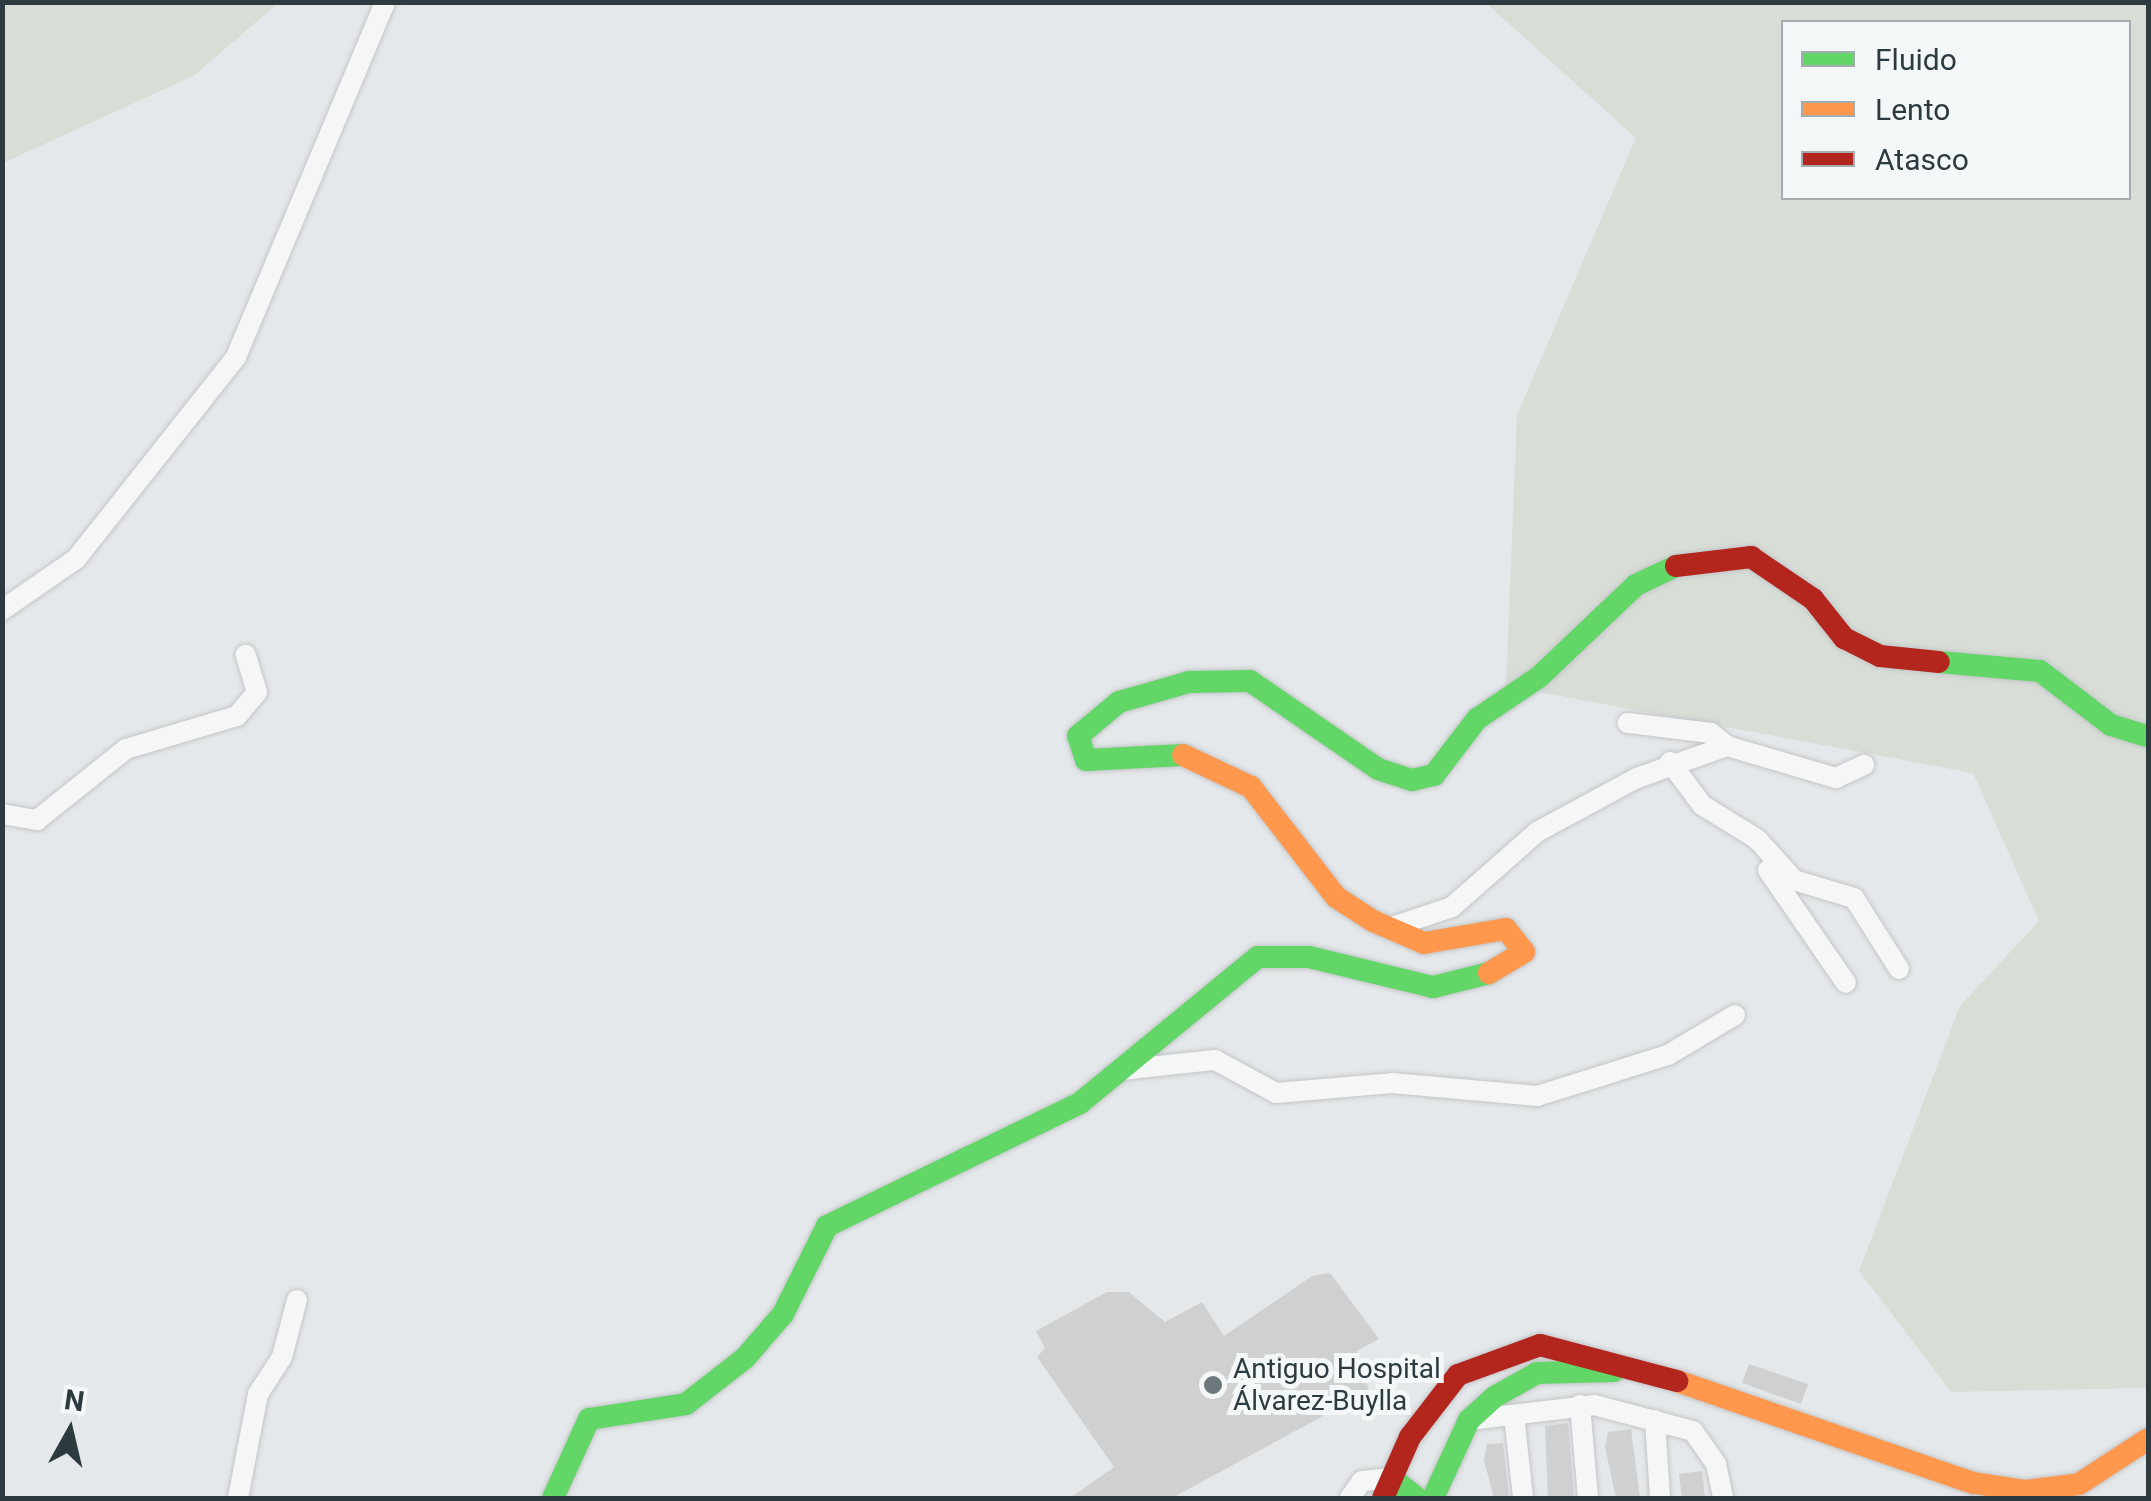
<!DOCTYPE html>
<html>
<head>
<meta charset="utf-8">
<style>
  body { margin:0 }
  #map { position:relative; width:2151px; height:1501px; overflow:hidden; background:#e5e8ea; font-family:Roboto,sans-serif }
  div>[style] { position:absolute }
  .green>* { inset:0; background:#d8ddd6 }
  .building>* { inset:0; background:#ced0d2 }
  .roads { filter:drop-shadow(0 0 2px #c3c6c8) drop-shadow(0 0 2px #c3c6c8) }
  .street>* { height:20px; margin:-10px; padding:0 10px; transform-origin:10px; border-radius:10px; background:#f5f6f6 }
  .fast>* { height:22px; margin:-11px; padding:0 11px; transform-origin:11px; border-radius:11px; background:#63d668 }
  .slow>* { height:22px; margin:-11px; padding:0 11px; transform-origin:11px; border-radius:11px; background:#ff974d }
  .jam>* { height:22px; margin:-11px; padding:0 11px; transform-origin:11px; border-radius:11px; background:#b3261e }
  .dots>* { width:28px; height:28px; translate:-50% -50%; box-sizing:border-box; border:5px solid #f4f7f8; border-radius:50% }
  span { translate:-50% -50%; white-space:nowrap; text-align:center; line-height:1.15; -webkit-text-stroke:10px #f4f7f8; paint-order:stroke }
  .poi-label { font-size:28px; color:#2d3b41 }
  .left { translate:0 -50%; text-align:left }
  .frame { position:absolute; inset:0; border:5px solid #2d3b41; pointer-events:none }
  .legend { position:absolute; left:1781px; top:20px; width:350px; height:180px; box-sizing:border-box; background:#f4f7f8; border:2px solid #a4acaf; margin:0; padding:12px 18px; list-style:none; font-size:30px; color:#2d3b41 }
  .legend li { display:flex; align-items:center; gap:20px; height:50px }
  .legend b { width:50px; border:2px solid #a4acaf }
  .north { position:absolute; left:20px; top:1381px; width:100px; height:100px; -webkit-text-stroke:8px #f4f7f8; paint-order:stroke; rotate:8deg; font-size:28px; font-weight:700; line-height:40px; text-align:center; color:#2d3b41 }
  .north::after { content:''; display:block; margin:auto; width:35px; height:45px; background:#2d3b41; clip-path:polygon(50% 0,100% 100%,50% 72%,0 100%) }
</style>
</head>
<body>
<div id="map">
  <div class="green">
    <i style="clip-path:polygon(2px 3px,3px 2px,278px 3px,195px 75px,3px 163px)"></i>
    <i style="clip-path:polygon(evenodd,1486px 3px,2148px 3px,2148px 1388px,1951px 1392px,1859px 1271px,1960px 1006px,2039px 921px,1973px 773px,1506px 686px,1517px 415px,1636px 138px,1486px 3px,1784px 22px,2128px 22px,2128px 198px,1784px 198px,1784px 22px)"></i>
  </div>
  <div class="building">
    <i style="clip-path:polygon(1330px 1273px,1379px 1339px,1357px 1351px,1369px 1391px,1172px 1498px,1070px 1498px,1114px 1467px,1037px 1357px,1045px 1348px,1036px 1331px,1107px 1292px,1129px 1292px,1165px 1322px,1202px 1302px,1224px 1336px,1312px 1276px)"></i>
    <i style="clip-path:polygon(1749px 1364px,1808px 1384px,1801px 1404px,1742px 1383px)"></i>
    <i style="clip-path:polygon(1568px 1423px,1574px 1498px,1548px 1498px,1545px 1426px)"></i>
    <i style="clip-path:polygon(1631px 1429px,1640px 1498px,1616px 1498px,1605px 1447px,1608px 1432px)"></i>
    <i style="clip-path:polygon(1503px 1443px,1509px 1498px,1494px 1498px,1484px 1460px,1487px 1444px)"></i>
    <i style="clip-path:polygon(1702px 1471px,1705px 1498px,1682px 1498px,1679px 1474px)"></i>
  </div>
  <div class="roads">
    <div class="street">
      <i style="left:2px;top:610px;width:90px;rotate:-34.6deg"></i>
      <i style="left:76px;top:559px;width:258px;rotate:-51.6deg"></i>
      <i style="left:236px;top:357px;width:385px;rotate:-67.2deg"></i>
      <i style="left:1727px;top:746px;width:114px;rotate:16.4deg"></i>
      <i style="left:1836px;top:778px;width:31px;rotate:-25deg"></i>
      <i style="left:1670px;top:762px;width:54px;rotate:53.3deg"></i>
      <i style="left:1702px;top:805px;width:65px;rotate:31.7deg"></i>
      <i style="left:1757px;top:839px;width:55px;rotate:47.9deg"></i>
      <i style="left:1794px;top:880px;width:63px;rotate:16.7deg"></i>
      <i style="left:1854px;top:898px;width:84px;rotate:57.6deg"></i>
      <i style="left:2px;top:814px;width:36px;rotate:10deg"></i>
      <i style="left:37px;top:820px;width:114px;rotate:-38.6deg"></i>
      <i style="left:126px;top:749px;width:116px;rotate:-16.6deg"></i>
      <i style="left:237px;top:716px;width:31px;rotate:-50deg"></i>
      <i style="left:257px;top:692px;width:39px;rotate:-107deg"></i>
      <i style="left:1768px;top:870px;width:137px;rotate:55.4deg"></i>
      <i style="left:1389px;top:928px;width:66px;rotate:-18.4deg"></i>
      <i style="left:1452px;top:907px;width:113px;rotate:-41.4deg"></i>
      <i style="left:1537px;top:832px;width:114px;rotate:-28.4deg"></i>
      <i style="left:1637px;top:778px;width:96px;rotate:-19.6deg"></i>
      <i style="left:1727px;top:746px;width:21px;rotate:-141deg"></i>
      <i style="left:1711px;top:733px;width:84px;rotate:-173.1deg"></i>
      <i style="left:1121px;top:1070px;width:95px;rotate:-6.1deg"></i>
      <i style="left:1215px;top:1060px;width:69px;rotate:28.4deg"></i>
      <i style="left:1276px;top:1093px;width:116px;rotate:-4.9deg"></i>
      <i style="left:1392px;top:1083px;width:146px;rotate:5.1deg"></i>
      <i style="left:1537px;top:1096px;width:137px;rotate:-17.4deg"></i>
      <i style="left:1668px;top:1055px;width:78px;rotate:-30.8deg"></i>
      <i style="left:1580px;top:1405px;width:93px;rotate:85.1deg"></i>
      <i style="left:1514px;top:1415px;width:83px;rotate:83.8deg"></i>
      <i style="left:1469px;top:1420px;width:126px;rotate:-6.8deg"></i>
      <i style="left:1594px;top:1405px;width:102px;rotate:14.7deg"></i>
      <i style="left:1693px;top:1431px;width:40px;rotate:55.1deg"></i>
      <i style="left:1716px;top:1464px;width:35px;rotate:78deg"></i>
      <i style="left:1655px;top:1420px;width:78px;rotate:86.3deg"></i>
      <i style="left:238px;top:1498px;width:106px;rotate:-79.1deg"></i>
      <i style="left:258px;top:1394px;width:44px;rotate:-57deg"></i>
      <i style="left:282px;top:1357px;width:59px;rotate:-75.3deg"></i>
      <i style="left:1350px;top:1498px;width:21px;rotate:-55deg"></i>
      <i style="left:1362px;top:1481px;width:30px;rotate:-6deg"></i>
    </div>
    <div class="fast">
      <i style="left:1939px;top:662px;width:101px;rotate:5.1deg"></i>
      <i style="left:2040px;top:671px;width:89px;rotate:37.3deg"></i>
      <i style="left:2111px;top:725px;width:39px;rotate:17deg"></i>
      <i style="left:1183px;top:755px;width:97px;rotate:177deg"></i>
      <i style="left:1086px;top:760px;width:25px;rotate:-108deg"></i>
      <i style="left:1078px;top:736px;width:53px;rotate:-39.7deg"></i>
      <i style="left:1119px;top:702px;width:73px;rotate:-15.9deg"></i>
      <i style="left:1189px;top:682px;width:61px;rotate:-0.9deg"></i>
      <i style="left:1250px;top:681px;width:155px;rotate:34.5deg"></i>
      <i style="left:1378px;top:769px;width:36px;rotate:18deg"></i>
      <i style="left:1412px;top:780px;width:23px;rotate:-13deg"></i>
      <i style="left:1434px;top:775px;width:71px;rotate:-52.5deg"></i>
      <i style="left:1477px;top:719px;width:75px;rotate:-34.1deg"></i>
      <i style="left:1539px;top:677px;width:134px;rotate:-43.5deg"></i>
      <i style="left:1636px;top:585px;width:44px;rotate:-25.4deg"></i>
      <i style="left:1392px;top:1478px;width:32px;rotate:39deg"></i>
      <i style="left:553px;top:1498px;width:87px;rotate:-65.5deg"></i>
      <i style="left:589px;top:1419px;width:98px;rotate:-8.8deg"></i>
      <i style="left:686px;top:1404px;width:75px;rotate:-37.9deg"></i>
      <i style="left:745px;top:1358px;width:58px;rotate:-49.2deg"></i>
      <i style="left:783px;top:1314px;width:98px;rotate:-63.4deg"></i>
      <i style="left:827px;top:1226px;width:281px;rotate:-25.9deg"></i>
      <i style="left:1080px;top:1103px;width:230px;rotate:-39.4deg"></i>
      <i style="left:1258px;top:957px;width:51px"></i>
      <i style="left:1309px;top:957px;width:128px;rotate:13.6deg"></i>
      <i style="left:1433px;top:987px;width:58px;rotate:-14deg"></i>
      <i style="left:1433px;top:1498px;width:86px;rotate:-65.2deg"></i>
      <i style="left:1469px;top:1420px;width:36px;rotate:-42deg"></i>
      <i style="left:1496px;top:1396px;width:47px;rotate:-29.3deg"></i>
      <i style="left:1537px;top:1373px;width:77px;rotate:-1.5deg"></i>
    </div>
    <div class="slow">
      <i style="left:1183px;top:755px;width:75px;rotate:25.2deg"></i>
      <i style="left:1251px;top:787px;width:139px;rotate:52.3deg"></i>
      <i style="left:1336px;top:897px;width:44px;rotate:33deg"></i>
      <i style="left:1373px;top:921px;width:56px;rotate:23.3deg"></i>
      <i style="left:1424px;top:943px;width:83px;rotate:-9.7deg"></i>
      <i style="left:1506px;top:929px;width:29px;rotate:52deg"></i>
      <i style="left:1524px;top:952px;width:41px;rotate:149deg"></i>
      <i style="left:1677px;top:1381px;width:314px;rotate:19deg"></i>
      <i style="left:1974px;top:1483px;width:53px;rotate:8.7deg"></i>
      <i style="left:2026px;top:1491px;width:53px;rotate:-7.5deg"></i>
      <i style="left:2079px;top:1484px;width:82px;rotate:-33.1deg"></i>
    </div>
    <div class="jam">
      <i style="left:1676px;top:566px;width:76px;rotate:-6.8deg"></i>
      <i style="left:1751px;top:557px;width:75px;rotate:34.1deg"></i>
      <i style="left:1813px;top:599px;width:50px;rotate:51.5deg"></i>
      <i style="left:1844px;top:638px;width:40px;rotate:26.6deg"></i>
      <i style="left:1880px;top:656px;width:59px;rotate:5.8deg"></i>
      <i style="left:1383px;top:1498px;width:67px;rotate:-66.1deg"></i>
      <i style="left:1410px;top:1437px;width:78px;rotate:-52.3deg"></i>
      <i style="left:1458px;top:1375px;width:87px;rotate:-20.1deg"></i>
      <i style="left:1540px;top:1345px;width:142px;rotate:14.7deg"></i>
    </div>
  </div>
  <div class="dots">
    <i style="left:1213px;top:1385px;background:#6d787c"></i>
  </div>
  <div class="poi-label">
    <span class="left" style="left:1233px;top:1385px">Antiguo Hospital<br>Álvarez-Buylla</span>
  </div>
  <div class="frame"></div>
  <ul class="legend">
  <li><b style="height:12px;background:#63d668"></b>Fluido</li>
  <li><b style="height:12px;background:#ff974d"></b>Lento</li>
  <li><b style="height:12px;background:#b3261e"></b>Atasco</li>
  </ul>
  <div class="north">N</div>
</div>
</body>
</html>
